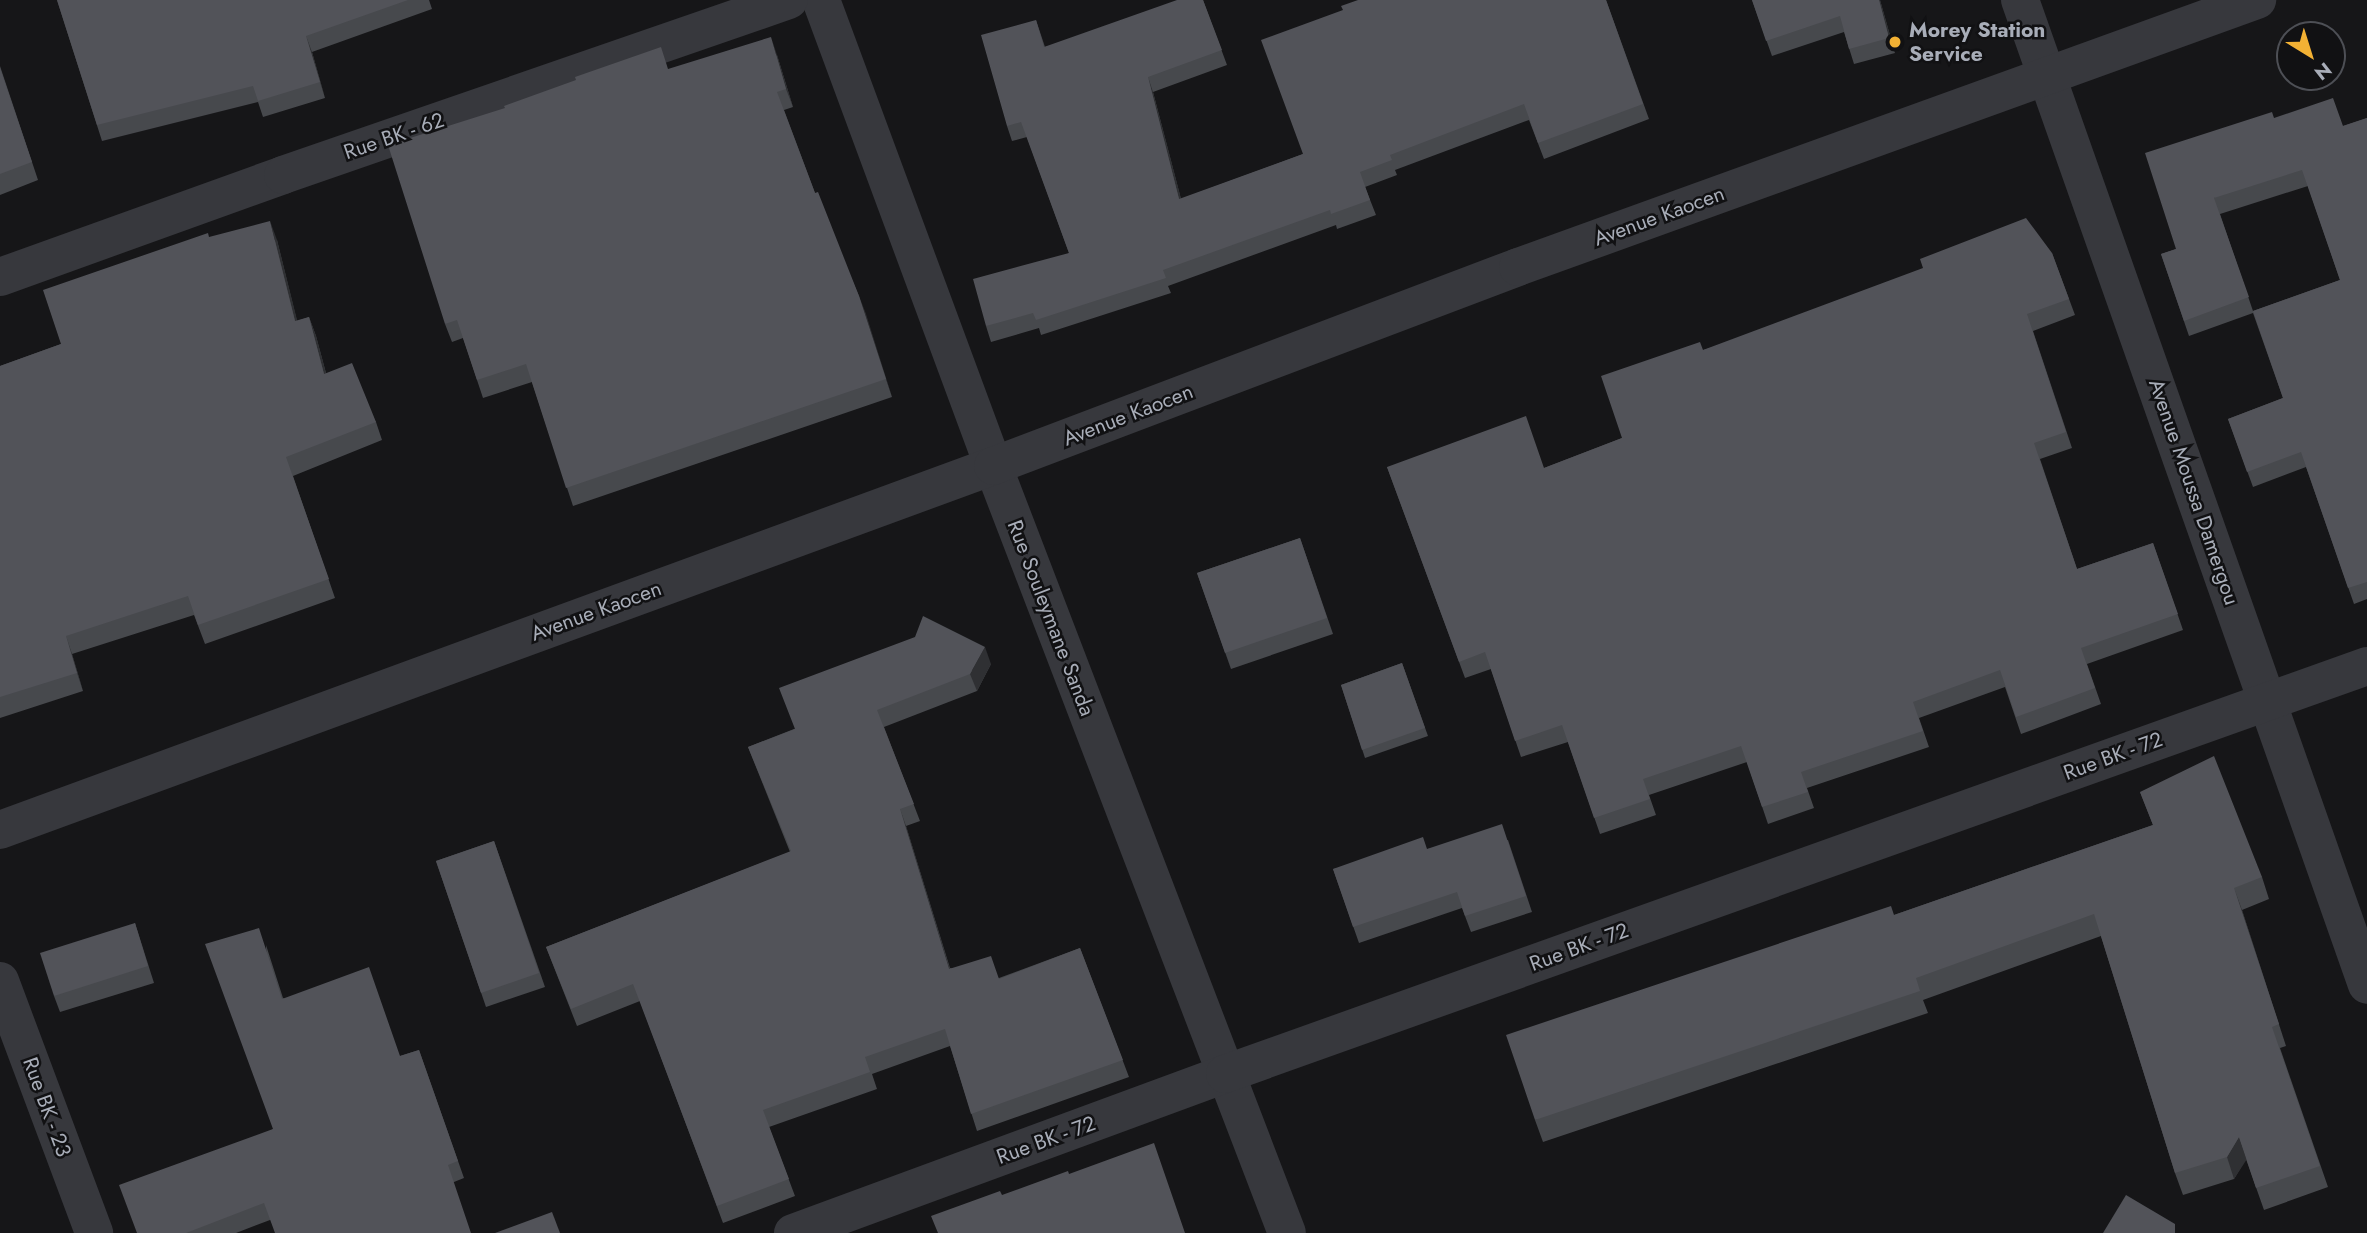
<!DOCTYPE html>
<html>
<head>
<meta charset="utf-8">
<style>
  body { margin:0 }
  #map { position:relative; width:2367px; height:1233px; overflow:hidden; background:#161618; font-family:Jost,sans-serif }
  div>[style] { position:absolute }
  .minor>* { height:38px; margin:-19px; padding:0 19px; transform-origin:19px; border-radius:19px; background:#37383d }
  .wall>* { inset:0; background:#47494d }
  .shaded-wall>* { inset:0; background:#2f3033 }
  .building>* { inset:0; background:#525359 }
  .dots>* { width:19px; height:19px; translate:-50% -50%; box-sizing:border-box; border:4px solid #111113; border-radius:50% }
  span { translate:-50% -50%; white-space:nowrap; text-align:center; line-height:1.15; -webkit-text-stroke:5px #111113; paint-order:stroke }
  .poi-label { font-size:21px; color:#a8adb8; font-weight:700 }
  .left { translate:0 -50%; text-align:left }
  .street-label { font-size:21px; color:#a8adb8 }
  .north { position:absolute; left:2276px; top:21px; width:70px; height:70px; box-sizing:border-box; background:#111113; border:2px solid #4d4f55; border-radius:50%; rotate:142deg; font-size:19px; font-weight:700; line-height:28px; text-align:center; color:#a8adb8 }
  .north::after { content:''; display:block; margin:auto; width:24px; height:32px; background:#f2b134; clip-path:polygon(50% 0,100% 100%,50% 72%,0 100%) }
</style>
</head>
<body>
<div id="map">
  <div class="minor">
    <i style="left:821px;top:0;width:497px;rotate:69.7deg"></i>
    <i style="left:993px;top:466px;width:821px;rotate:69.03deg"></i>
    <i style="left:2020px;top:0;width:1044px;rotate:70.59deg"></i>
    <i style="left:0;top:277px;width:301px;rotate:-19.8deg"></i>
    <i style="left:283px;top:175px;width:535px;rotate:-19.08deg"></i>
    <i style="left:0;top:830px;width:1058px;rotate:-20.13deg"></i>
    <i style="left:993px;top:466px;width:561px;rotate:-20.76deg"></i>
    <i style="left:1518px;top:267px;width:786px;rotate:-19.86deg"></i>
    <i style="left:0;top:981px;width:269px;rotate:69.5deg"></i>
    <i style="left:793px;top:1233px;width:460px;rotate:-20.2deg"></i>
    <i style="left:1225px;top:1074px;width:1213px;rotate:-19.66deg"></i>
  </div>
  <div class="wall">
    <i style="clip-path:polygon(57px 0,429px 0,432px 9px,312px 52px,325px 98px,263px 117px,258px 102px,102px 141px)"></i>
    <i style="clip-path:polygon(1203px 0,1227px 65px,1153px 92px,1181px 199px,1303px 154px,1606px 0,1649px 119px,1544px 159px,1529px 120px,1395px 170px,1397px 175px,1365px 187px,1376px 215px,1337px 229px,1336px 225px,1168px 286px,1171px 293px,1041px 335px,1039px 328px,991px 342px,986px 326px,1069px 253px,1027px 137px,1012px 141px,1007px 126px,1036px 20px,1045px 47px)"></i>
    <i style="clip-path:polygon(1752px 0,1880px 0,1895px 53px,1854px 64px,1844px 32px,1772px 56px)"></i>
    <i style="clip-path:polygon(777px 55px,793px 107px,784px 110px,815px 193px,859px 296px,892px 397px,573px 506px,532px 382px,483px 398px,463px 338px,452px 342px,445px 324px)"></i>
    <i style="clip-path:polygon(0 66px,38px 180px,0 195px)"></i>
    <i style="clip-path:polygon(evenodd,2274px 118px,2343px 126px,2367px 118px,2367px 599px,2354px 604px,2306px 467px,2253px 487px,2228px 419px,2283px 398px,2253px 313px,2189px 336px,2161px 254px,2176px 249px,2274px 118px,2308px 186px,2340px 280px,2253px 311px,2220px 214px,2308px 186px)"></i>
    <i style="clip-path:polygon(209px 237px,277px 240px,297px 321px,309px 317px,316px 336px,326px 373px,376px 422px,382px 440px,293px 476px,335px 598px,205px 644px,194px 615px,72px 654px,83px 691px,0 718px,0 366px,61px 344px)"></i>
    <i style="clip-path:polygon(2052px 253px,2075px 315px,2033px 331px,2072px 448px,2040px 459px,2077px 569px,2153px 543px,2183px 630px,2087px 664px,2101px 704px,2021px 734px,2005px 687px,1919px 718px,1929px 747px,1807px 788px,1814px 808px,1768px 824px,1747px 762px,1649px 795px,1656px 815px,1600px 834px,1568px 742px,1521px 757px,1491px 669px,1465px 678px,1387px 467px,1544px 468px,1622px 438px,1703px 350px)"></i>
    <i style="clip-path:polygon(1300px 538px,1333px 634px,1231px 669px,1197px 573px)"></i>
    <i style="clip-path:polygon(1402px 663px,1428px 736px,1365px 758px,1341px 685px)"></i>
    <i style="clip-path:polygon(991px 664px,977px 691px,884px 727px,920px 821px,906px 826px,950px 968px,999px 978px,1080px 948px,1129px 1077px,977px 1131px,950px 1046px,872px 1074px,877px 1089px,769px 1127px,795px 1196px,723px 1223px,640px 1001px,577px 1026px,546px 947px,790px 852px,748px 747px,794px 729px)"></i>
    <i style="clip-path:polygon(2140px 792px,2262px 877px,2269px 899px,2242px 910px,2286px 1046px,2280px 1048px,2328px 1187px,2264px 1210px,2246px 1159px,2234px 1179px,2183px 1195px,2175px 1173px,2101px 936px,1923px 1000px,1928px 1013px,1543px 1142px,1535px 1120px,1894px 915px,2153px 825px)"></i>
    <i style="clip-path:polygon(1508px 840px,1532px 912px,1471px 932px,1462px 908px,1359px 943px,1333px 869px,1427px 849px)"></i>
    <i style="clip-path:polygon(494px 841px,545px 987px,486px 1007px,436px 861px)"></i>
    <i style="clip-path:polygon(135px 923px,154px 983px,60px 1012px,54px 996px)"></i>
    <i style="clip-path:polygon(266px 945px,283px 998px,400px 1056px,419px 1050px,464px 1178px,454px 1182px,270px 1220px,236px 1233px,137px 1233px,273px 1129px)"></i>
  </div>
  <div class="shaded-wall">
    <i style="clip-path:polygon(1879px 0,1880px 0,1895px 53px,1889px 38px)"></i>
    <i style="clip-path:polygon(306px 36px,312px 52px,325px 98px,320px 82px)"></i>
    <i style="clip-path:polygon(771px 37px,777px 55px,793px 107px,786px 89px)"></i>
    <i style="clip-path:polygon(1148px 77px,1153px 92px,1185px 214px,1179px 199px)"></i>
    <i style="clip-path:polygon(270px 221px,277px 240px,302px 340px,295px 321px)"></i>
    <i style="clip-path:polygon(859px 296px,866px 314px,892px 397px,886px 379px)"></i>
    <i style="clip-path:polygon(309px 317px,316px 336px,331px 392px,324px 374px)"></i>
    <i style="clip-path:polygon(66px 636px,72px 654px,83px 691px,77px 673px)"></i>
    <i style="clip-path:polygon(985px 647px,991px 664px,977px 691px,970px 674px)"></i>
    <i style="clip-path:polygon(900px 809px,906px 826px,955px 986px,949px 969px)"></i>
    <i style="clip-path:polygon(2234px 888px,2242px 910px,2286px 1046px,2279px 1024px)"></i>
    <i style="clip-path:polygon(2239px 1137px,2247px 1159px,2234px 1179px,2227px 1157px)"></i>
  </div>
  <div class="building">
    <i style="clip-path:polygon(57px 0,408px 0,306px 36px,320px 82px,258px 101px,253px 86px,97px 125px)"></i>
    <i style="clip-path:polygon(1177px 0,1203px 0,1222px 50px,1148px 77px,1179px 199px,1303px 154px,1261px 40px,1343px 10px,1341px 6px,1358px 0,1606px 0,1643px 104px,1538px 143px,1524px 104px,1390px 155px,1392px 160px,1360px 172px,1370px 200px,1331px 214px,1330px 210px,1163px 270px,1166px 278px,1036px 320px,1033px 313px,986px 326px,973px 279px,1069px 253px,1021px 122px,1007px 126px,981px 35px,1036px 20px,1044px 47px)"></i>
    <i style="clip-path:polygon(1752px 0,1879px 0,1889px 38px,1849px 49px,1840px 16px,1766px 41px)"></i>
    <i style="clip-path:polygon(771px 37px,786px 89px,777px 92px,815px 193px,818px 192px,859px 296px,886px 379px,566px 488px,526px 364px,477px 380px,457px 320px,445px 324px,388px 145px,505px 108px,504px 106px,576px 80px,575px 77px,661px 47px,668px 69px)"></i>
    <i style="clip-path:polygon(0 68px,32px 162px,0 174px)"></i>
    <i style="clip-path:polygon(2333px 98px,2343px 126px,2367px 118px,2367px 582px,2348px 588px,2301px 452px,2247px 472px,2228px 419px,2283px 398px,2253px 311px,2340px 280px,2302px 170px,2214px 198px,2249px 297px,2184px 321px,2161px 254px,2176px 249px,2145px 153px,2272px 112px,2274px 118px)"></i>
    <i style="clip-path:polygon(2026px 218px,2052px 253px,2069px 299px,2027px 314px,2066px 432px,2034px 443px,2077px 569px,2153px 543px,2178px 614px,2081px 648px,2095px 688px,2016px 717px,2000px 670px,1913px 702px,1923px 731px,1801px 772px,1808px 792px,1762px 807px,1741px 746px,1643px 779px,1650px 799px,1594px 818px,1562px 725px,1515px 741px,1485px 652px,1459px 662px,1387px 467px,1526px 416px,1544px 468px,1622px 438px,1601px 376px,1700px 342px,1703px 350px,1923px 268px,1920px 259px)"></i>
    <i style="clip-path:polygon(270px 221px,295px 321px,309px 317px,324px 374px,352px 363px,376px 422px,286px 457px,329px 579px,198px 625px,188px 596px,66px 636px,77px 673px,0 697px,0 366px,61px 344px,43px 290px,208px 233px,209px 237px)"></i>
    <i style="clip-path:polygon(1300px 538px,1327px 618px,1225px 653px,1197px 573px)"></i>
    <i style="clip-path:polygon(923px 616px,985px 647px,970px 674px,877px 710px,914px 804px,900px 809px,949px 969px,991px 956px,999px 979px,1080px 948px,1123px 1060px,971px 1114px,945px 1029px,865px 1057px,870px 1072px,763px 1110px,789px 1179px,717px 1206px,633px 984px,571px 1009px,546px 947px,791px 851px,748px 747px,795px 729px,779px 688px,915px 637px)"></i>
    <i style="clip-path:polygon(1402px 663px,1425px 728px,1362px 750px,1341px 685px)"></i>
    <i style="clip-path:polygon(2214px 756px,2262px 877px,2234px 888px,2279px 1024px,2272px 1027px,2320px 1166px,2256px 1188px,2239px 1137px,2227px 1157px,2175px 1173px,2094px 914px,1916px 978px,1920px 991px,1535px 1120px,1506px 1035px,1891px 906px,1894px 915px,2153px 825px,2140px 792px)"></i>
    <i style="clip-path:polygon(1502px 824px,1526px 896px,1465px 916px,1457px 892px,1353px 927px,1333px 869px,1423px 837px,1427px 849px)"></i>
    <i style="clip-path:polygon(494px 841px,539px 973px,481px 993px,436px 861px)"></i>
    <i style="clip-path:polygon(135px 923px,148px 966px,54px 996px,40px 953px)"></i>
    <i style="clip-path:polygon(259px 928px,282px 999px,369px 967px,400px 1056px,419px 1050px,458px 1161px,448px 1165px,471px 1233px,275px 1233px,264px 1203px,186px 1233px,137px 1233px,119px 1185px,273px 1129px,205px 944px)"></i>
    <i style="clip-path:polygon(1154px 1143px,1185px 1233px,938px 1233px,931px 1216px,1000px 1191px,1002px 1195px,1068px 1171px,1069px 1174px)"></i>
    <i style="clip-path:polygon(2126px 1195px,2175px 1224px,2175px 1233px,2103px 1233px)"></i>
    <i style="clip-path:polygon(552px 1212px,560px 1233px,495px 1233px)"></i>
  </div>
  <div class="dots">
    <i style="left:1895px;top:42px;background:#f2b134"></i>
  </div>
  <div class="poi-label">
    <span class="left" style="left:1909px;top:42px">Morey Station<br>Service</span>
  </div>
  <div class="street-label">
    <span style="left:394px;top:136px;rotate:-19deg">Rue BK - 62</span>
    <span style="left:1659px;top:216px;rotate:-20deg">Avenue Kaocen</span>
    <span style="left:1128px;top:415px;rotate:-21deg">Avenue Kaocen</span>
    <span style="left:2194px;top:492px;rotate:71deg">Avenue Moussa Damergou</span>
    <span style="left:596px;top:611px;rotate:-20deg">Avenue Kaocen</span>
    <span style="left:1051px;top:618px;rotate:69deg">Rue Souleymane Sanda</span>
    <span style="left:2113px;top:756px;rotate:-20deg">Rue BK - 72</span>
    <span style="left:1579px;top:947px;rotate:-20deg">Rue BK - 72</span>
    <span style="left:47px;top:1107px;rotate:70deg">Rue BK - 23</span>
    <span style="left:1046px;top:1140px;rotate:-20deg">Rue BK - 72</span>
  </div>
  <div class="north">N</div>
</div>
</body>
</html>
